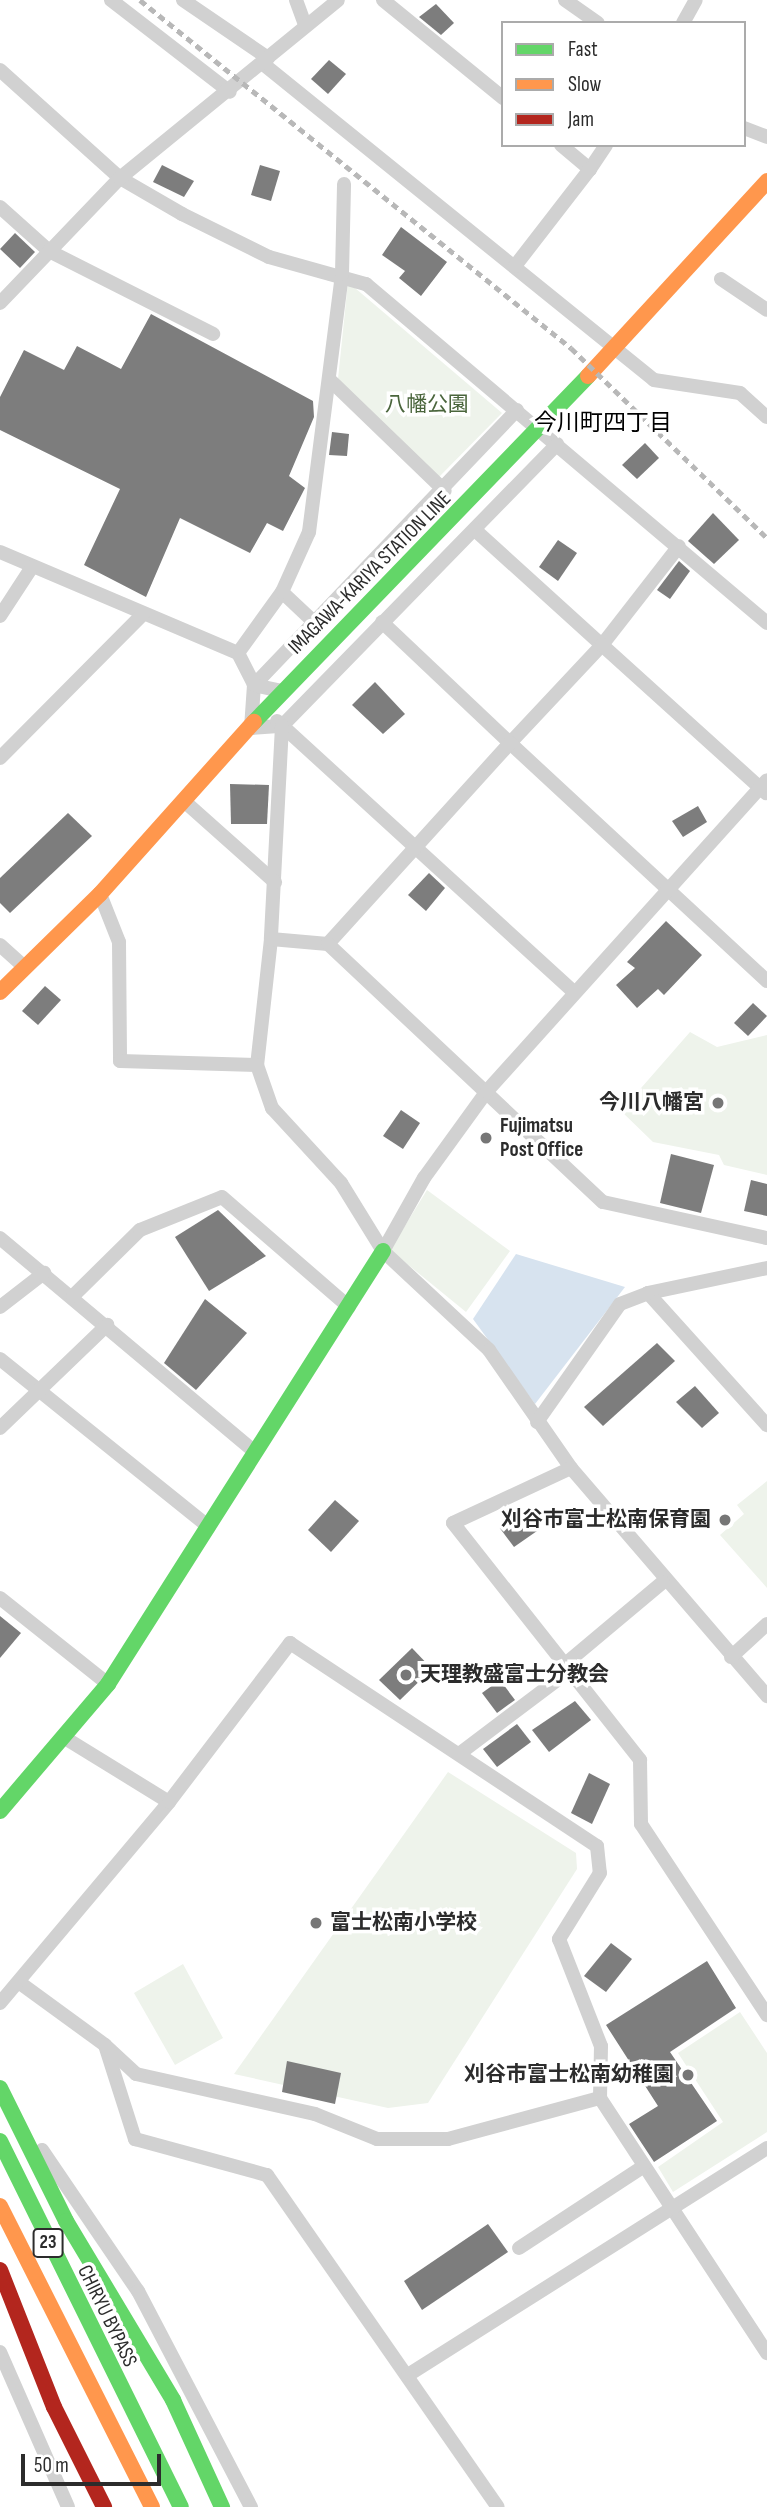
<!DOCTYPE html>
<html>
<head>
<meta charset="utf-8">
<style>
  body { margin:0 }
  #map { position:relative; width:767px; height:2507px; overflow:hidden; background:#fff; font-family:"Sofia Sans Condensed","Noto Sans JP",sans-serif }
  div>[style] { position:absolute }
  .green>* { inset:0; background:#eef3eb }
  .water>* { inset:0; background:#d7e3ef }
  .building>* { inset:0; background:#7d7d7d }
  .street>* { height:14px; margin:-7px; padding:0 7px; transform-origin:7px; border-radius:7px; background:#d1d1d1 }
  .fast>* { height:16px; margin:-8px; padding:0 8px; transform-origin:8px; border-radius:8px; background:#63d668 }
  .slow>* { height:16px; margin:-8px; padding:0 8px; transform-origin:8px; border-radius:8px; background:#ff974d }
  .jam>* { height:16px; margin:-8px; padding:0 8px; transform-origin:8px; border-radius:8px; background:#b3261e }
  .rail>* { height:5px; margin-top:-2.5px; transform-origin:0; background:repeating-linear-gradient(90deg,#b8b8b8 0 7px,transparent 0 12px) }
  .dots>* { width:19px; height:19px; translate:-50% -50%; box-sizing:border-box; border:4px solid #fff; border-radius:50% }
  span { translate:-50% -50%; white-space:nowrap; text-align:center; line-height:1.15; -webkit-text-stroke:7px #fff; paint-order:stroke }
  .shield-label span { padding:2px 5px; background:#fff; border:2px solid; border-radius:5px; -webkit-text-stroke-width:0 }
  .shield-label { font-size:19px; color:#2c2c2c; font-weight:700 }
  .park-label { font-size:21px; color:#4a653c }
  .street-label { font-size:21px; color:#2c2c2c }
  .poi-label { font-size:21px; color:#2c2c2c; font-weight:700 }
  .right { translate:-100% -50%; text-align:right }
  .left { translate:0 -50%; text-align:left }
  .neighbourhood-label { font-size:23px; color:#000 }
  .legend { position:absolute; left:501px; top:21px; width:245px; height:126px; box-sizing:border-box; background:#fff; border:2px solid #ababab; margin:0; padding:9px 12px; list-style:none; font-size:21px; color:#2c2c2c }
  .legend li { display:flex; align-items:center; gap:14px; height:35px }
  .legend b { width:35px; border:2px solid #ababab }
  .scale { position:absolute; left:21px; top:2454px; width:140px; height:32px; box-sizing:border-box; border:4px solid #2c2c2c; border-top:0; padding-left:9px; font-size:21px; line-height:24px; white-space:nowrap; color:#2c2c2c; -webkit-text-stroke:5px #fff; paint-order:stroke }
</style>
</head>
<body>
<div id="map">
  <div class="green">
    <i style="clip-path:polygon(348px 282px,502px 413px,439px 477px,338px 379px)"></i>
    <i style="clip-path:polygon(690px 1032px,717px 1047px,767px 1035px,767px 1175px,724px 1165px,719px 1155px,653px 1142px,621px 1111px)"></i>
    <i style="clip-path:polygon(427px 1190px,510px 1251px,466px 1312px,390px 1250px)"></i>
    <i style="clip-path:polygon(767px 1481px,767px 1588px,720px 1535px,744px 1514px,737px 1505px)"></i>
    <i style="clip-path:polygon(448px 1772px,576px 1853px,577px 1869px,428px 2103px,388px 2108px,234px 2074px)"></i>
    <i style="clip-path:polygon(183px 1964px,223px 2038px,175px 2065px,134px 1993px)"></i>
    <i style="clip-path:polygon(740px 2012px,767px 2053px,767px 2132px,673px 2192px,658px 2167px,723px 2122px,678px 2053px)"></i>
  </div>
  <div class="water">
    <i style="clip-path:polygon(516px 1254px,625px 1287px,535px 1404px,473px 1319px)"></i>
  </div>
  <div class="building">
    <i style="clip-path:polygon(436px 4px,454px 23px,441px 35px,419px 17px)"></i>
    <i style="clip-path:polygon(329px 60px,346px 74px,328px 94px,311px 79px)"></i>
    <i style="clip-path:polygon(162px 165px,194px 181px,184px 197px,153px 182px)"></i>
    <i style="clip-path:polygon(260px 165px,280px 171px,271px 201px,251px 195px)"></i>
    <i style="clip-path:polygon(401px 227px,447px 262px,421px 296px,399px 278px,405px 271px,382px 255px)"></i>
    <i style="clip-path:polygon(15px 233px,35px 252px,20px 268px,0 249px)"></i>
    <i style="clip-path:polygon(151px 314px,313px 401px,314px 417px,289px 476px,305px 488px,283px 531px,267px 523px,250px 553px,180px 518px,146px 597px,84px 565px,120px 489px,0 430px,0 397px,24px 350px,64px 370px,77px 346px,121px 369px)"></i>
    <i style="clip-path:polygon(332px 432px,349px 434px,347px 456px,329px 455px)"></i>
    <i style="clip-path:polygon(645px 443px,659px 458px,637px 479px,622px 465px)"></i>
    <i style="clip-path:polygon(713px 513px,739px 540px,714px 564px,688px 541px)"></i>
    <i style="clip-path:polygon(558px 540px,577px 553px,558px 581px,539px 567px)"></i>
    <i style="clip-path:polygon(679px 561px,690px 571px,670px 599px,657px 590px)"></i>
    <i style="clip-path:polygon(375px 682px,405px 714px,383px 734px,352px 705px)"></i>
    <i style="clip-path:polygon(230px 784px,269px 785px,267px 824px,231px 824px)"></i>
    <i style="clip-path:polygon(698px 806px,707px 822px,683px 837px,672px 821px)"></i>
    <i style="clip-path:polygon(68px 813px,92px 836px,10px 913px,0 903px,0 878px)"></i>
    <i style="clip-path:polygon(429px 873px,445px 888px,426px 911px,408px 895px)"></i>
    <i style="clip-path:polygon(666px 921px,702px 955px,664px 995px,658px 989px,637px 1008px,616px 985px,635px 968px,627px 962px)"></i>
    <i style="clip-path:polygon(45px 986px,61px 1000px,38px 1025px,22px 1011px)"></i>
    <i style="clip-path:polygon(753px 1003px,767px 1016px,748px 1036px,734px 1023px)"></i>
    <i style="clip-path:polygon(401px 1110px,420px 1123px,403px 1149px,383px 1136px)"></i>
    <i style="clip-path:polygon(671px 1154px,714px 1165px,701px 1213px,660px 1203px)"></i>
    <i style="clip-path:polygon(751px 1180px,767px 1184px,767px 1216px,744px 1211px)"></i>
    <i style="clip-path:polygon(218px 1210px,266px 1256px,209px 1291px,175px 1237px)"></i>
    <i style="clip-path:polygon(205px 1299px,247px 1333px,196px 1390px,164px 1363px)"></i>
    <i style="clip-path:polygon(657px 1343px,675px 1361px,603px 1426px,584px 1407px)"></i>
    <i style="clip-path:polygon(695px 1386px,719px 1413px,702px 1428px,676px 1402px)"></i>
    <i style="clip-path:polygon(335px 1500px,359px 1521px,331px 1552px,308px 1530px)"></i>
    <i style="clip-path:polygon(521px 1512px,537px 1531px,514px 1547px,499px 1527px)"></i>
    <i style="clip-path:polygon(0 1616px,21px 1633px,0 1658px)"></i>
    <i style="clip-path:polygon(412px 1648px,432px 1669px,400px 1700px,379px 1680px)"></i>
    <i style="clip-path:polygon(500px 1680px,515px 1700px,497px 1713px,482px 1693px)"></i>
    <i style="clip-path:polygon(575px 1701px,591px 1720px,549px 1752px,532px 1730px)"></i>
    <i style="clip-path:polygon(517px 1724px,531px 1742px,497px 1767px,483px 1749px)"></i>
    <i style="clip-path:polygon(589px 1773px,610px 1784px,592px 1824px,571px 1813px)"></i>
    <i style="clip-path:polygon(611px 1943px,632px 1959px,606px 1992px,584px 1976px)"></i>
    <i style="clip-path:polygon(707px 1961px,736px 2008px,670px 2052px,717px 2121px,654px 2162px,629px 2124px,658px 2106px,606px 2025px)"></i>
    <i style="clip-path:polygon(287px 2061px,341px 2073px,335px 2104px,282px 2092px)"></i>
    <i style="clip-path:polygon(488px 2224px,508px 2252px,422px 2310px,404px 2281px)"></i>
  </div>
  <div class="street">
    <i style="left:111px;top:0;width:150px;rotate:37.7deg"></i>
    <i style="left:183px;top:0;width:103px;rotate:34.3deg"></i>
    <i style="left:296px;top:0;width:27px;rotate:70deg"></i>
    <i style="left:383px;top:0;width:155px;rotate:39.2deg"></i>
    <i style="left:565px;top:0;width:40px;rotate:34.9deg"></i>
    <i style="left:683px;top:23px;width:26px;rotate:-61deg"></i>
    <i style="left:262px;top:63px;width:504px;rotate:38.96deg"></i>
    <i style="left:654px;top:380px;width:87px;rotate:8.6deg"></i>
    <i style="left:740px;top:393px;width:36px;rotate:42deg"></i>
    <i style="left:0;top:70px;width:161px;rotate:42deg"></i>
    <i style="left:120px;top:178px;width:72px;rotate:30.1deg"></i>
    <i style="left:182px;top:214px;width:97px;rotate:26.3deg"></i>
    <i style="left:269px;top:257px;width:101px;rotate:15.6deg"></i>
    <i style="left:366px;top:284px;width:525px;rotate:40.21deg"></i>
    <i style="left:744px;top:128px;width:25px;rotate:21deg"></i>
    <i style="left:561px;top:145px;width:38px;rotate:40deg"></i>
    <i style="left:590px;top:169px;width:29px;rotate:-56deg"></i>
    <i style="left:0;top:207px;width:66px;rotate:41.9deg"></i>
    <i style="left:49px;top:251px;width:184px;rotate:26.8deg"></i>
    <i style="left:515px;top:266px;width:123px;rotate:-52.3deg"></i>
    <i style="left:721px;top:279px;width:55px;rotate:34deg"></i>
    <i style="left:0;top:303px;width:173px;rotate:-46.2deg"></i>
    <i style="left:120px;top:178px;width:281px;rotate:-39.2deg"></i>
    <i style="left:331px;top:381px;width:158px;rotate:44deg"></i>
    <i style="left:517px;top:410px;width:381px;rotate:133.7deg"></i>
    <i style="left:254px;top:685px;width:43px;rotate:94deg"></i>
    <i style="left:251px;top:728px;width:31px;rotate:-4deg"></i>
    <i style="left:282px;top:726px;width:394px;rotate:-45.7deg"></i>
    <i style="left:475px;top:530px;width:171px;rotate:42.2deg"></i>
    <i style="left:602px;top:645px;width:125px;rotate:-52.1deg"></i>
    <i style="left:0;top:552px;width:259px;rotate:23deg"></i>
    <i style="left:238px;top:653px;width:36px;rotate:63deg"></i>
    <i style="left:254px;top:685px;width:29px;rotate:12deg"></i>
    <i style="left:282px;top:592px;width:45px;rotate:43.2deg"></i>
    <i style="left:0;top:616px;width:59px;rotate:-56.9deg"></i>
    <i style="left:382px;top:622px;width:176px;rotate:43.4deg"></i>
    <i style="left:510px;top:743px;width:134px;rotate:-46.8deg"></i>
    <i style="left:602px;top:645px;width:221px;rotate:42.1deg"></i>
    <i style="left:238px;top:653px;width:75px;rotate:-54.2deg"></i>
    <i style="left:282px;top:592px;width:66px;rotate:-65.8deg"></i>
    <i style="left:309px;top:532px;width:260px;rotate:-82.7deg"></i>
    <i style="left:342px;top:274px;width:90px;rotate:-88.7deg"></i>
    <i style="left:277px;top:721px;width:401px;rotate:42.4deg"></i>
    <i style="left:282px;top:726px;width:213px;rotate:93deg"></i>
    <i style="left:271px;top:939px;width:127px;rotate:96.3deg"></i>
    <i style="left:257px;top:1065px;width:46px;rotate:70.8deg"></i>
    <i style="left:272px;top:1108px;width:102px;rotate:47.4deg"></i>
    <i style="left:341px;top:1183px;width:80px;rotate:58.3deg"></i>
    <i style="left:383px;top:1251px;width:145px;rotate:43deg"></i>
    <i style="left:489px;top:1350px;width:144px;rotate:55.2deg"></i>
    <i style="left:571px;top:1468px;width:301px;rotate:49.3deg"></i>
    <i style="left:0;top:758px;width:203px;rotate:-45.2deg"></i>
    <i style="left:184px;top:801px;width:122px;rotate:41.7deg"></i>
    <i style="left:100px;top:894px;width:52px;rotate:68.4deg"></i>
    <i style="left:119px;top:942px;width:119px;rotate:89.5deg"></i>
    <i style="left:120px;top:1061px;width:137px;rotate:1.7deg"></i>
    <i style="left:271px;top:939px;width:57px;rotate:5deg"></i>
    <i style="left:0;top:945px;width:31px;rotate:42deg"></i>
    <i style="left:767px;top:981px;width:350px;rotate:-137.2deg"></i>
    <i style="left:510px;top:743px;width:271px;rotate:132.2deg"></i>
    <i style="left:328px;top:944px;width:377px;rotate:43.2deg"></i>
    <i style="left:603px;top:1202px;width:168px;rotate:12.4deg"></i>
    <i style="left:0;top:1238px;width:333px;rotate:40deg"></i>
    <i style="left:383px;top:1251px;width:84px;rotate:-60.7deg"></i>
    <i style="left:424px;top:1178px;width:107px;rotate:-54.1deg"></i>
    <i style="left:487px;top:1091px;width:418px;rotate:-48deg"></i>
    <i style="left:767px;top:1268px;width:122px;rotate:168.1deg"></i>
    <i style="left:648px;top:1293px;width:178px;rotate:48deg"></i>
    <i style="left:73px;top:1296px;width:94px;rotate:-44.6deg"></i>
    <i style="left:140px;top:1230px;width:88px;rotate:-21.9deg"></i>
    <i style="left:222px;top:1197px;width:168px;rotate:40.9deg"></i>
    <i style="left:0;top:1307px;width:56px;rotate:-37.7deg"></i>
    <i style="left:0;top:1359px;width:268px;rotate:38.8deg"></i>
    <i style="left:537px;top:1422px;width:144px;rotate:-54.9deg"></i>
    <i style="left:620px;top:1304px;width:30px;rotate:-21deg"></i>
    <i style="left:0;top:1428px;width:149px;rotate:-43.9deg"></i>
    <i style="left:571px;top:1468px;width:130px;rotate:155deg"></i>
    <i style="left:453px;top:1523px;width:302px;rotate:51.7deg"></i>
    <i style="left:640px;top:1760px;width:64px;rotate:89.1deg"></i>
    <i style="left:641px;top:1824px;width:229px;rotate:56.6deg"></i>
    <i style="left:0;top:1598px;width:138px;rotate:38.5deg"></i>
    <i style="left:731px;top:1657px;width:49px;rotate:-42.5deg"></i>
    <i style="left:564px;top:1665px;width:129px;rotate:-40deg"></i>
    <i style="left:65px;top:1738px;width:122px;rotate:31.6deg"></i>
    <i style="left:459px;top:1754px;width:138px;rotate:-37deg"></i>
    <i style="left:20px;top:1983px;width:105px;rotate:36.1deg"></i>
    <i style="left:105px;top:2045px;width:99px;rotate:72.3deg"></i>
    <i style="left:135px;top:2139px;width:137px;rotate:15.3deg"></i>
    <i style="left:267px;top:2175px;width:404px;rotate:55.2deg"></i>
    <i style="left:0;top:2003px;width:263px;rotate:-49.9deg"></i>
    <i style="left:169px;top:1802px;width:200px;rotate:-52.7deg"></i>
    <i style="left:290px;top:1643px;width:368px;rotate:33.5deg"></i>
    <i style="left:597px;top:1846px;width:27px;rotate:84deg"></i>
    <i style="left:600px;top:1873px;width:78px;rotate:121.8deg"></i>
    <i style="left:559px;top:1939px;width:115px;rotate:68.6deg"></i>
    <i style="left:601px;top:2046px;width:52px;rotate:91.1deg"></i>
    <i style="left:600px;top:2098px;width:305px;rotate:56.8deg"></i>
    <i style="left:106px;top:2046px;width:41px;rotate:43deg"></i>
    <i style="left:136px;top:2074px;width:183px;rotate:12.6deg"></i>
    <i style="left:315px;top:2114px;width:67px;rotate:22deg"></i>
    <i style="left:377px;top:2139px;width:71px"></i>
    <i style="left:448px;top:2139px;width:157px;rotate:-15.1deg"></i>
    <i style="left:42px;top:2150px;width:171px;rotate:55.8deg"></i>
    <i style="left:138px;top:2291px;width:244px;rotate:62.4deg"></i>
    <i style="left:519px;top:2248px;width:148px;rotate:-33.2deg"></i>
    <i style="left:0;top:2352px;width:169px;rotate:66.3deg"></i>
    <i style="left:408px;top:2375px;width:425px;rotate:-32.3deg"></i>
  </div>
  <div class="fast">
    <i style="left:254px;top:722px;width:481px;rotate:-46deg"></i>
    <i style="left:0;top:1811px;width:167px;rotate:-49.6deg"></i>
    <i style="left:108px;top:1684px;width:513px;rotate:-57.58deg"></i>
    <i style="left:0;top:2088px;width:148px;rotate:63.6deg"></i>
    <i style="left:66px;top:2221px;width:209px;rotate:59.1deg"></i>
    <i style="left:173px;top:2400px;width:118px;rotate:65.4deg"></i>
    <i style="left:0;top:2141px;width:408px;rotate:63.7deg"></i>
  </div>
  <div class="slow">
    <i style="left:588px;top:376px;width:265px;rotate:-47.4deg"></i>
    <i style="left:0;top:992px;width:140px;rotate:-44.4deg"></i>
    <i style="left:100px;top:894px;width:231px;rotate:-48.2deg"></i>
    <i style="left:0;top:2206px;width:337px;rotate:63.2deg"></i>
  </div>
  <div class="jam">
    <i style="left:0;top:2270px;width:147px;rotate:68.5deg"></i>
    <i style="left:54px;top:2407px;width:112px;rotate:63.4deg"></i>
  </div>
  <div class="rail">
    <i style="left:140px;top:0;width:554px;rotate:38.92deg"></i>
    <i style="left:571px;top:348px;width:273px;rotate:44.1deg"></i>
  </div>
  <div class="dots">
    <i style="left:718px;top:1103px;background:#767676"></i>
    <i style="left:486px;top:1138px;background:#767676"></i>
    <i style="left:725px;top:1520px;background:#767676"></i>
    <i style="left:406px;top:1675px;background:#767676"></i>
    <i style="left:316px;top:1923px;background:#767676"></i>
    <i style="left:688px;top:2075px;background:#767676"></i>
  </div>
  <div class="shield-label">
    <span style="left:48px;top:2243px">23</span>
  </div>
  <div class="park-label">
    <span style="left:427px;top:405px">八幡公園</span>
  </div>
  <div class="street-label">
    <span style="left:370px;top:573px;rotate:-45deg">IMAGAWA-KARIYA STATION LINE</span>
    <span style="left:107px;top:2316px;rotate:64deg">CHIRYU BYPASS</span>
  </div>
  <div class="poi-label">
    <span class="right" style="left:704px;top:1103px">今川八幡宮</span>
    <span class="left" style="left:500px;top:1138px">Fujimatsu<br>Post Office</span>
    <span class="right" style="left:711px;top:1520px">刈谷市富士松南保育園</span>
    <span class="left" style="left:420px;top:1675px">天理教盛富士分教会</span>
    <span class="left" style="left:330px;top:1923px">富士松南小学校</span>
    <span class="right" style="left:674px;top:2075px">刈谷市富士松南幼稚園</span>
  </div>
  <div class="neighbourhood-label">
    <span style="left:603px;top:423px">今川町四丁目</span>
  </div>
  <ul class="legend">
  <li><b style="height:9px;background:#63d668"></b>Fast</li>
  <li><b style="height:9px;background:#ff974d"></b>Slow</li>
  <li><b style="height:9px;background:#b3261e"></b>Jam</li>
  </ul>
  <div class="scale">50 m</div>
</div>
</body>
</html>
